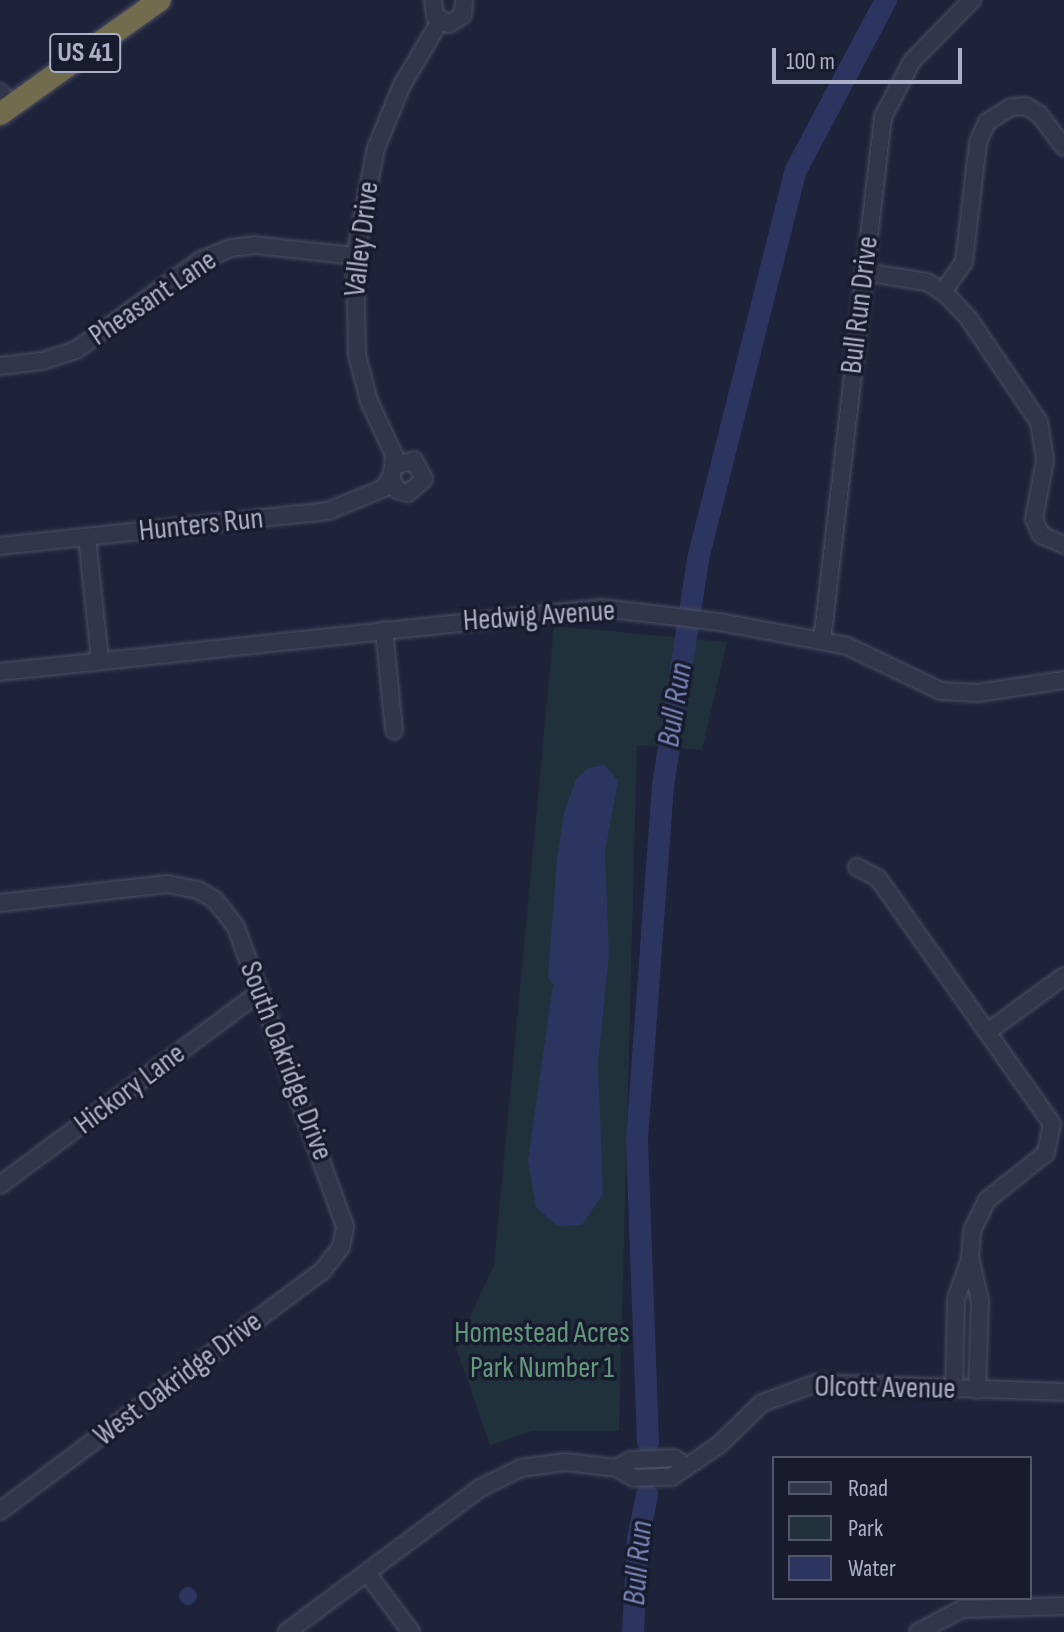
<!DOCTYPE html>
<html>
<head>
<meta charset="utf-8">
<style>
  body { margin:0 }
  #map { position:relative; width:1064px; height:1632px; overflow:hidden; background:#1e233a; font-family:"Sofia Sans Condensed",sans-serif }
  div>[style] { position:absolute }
  .green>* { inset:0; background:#20313b }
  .water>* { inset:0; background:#2c355f }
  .round { border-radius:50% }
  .stream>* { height:4px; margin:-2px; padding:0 2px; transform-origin:2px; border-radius:2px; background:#2c355f }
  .river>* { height:22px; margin:-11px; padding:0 11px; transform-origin:11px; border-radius:11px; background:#2c355f }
  .roads { filter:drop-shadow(0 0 2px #4d5065) drop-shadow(0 0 2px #4d5065) }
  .minor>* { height:16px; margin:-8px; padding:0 8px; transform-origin:8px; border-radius:8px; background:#32364a }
  .highway>* { height:22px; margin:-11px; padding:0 11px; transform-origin:11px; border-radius:11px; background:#716c4e }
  span { translate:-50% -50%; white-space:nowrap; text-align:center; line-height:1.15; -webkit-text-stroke:7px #181b2e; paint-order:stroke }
  .shield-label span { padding:2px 6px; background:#181b2e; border:2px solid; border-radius:6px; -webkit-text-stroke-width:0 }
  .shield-label { font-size:28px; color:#acb0c7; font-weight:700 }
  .street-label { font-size:30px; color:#acb0c7 }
  .park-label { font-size:30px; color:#62997c }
  .water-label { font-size:32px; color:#7984b7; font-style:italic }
  .legend { position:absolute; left:772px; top:1456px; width:260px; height:144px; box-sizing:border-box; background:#181b2e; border:2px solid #53576b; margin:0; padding:10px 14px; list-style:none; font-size:24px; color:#acb0c7 }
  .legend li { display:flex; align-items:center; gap:16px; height:40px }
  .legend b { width:40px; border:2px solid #53576b }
  .scale { position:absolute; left:772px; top:48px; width:190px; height:36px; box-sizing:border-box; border:4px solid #acb0c7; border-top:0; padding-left:10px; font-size:24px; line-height:28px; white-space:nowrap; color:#acb0c7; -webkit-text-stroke:6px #181b2e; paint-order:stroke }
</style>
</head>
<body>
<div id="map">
  <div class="green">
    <i style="clip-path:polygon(554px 626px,727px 642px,702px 750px,637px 745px,619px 1431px,532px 1431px,490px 1445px,456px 1347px,494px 1265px)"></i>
  </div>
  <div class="water">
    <i style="clip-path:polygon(604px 765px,618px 780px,605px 852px,609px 954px,598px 1063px,603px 1194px,582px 1225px,557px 1226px,536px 1207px,528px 1161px,553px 984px,548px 977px,557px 858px,564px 813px,576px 779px,588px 768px)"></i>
    <i class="round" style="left:179px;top:1587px;width:18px;height:18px"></i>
  </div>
  <div class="stream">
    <i style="left:881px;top:0;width:2px;rotate:27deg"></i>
  </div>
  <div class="river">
    <i style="left:648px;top:1442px;width:303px;rotate:-92.1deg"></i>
    <i style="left:637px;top:1139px;width:354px;rotate:-85.8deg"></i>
    <i style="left:663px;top:786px;width:230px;rotate:-81.2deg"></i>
    <i style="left:698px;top:559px;width:401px;rotate:-75.9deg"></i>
    <i style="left:796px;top:170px;width:192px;rotate:-62.1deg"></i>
    <i style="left:633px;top:1632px;width:93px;rotate:-86.9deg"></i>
    <i style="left:638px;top:1539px;width:45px;rotate:-78.4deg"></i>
  </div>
  <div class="roads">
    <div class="minor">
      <i style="left:433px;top:0;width:16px;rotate:83deg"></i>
      <i style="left:435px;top:16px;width:16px;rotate:30deg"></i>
      <i style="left:449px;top:24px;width:17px;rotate:-33deg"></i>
      <i style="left:463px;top:15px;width:15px;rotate:-86deg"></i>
      <i style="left:0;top:92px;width:18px;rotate:56deg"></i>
      <i style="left:864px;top:272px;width:64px;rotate:9deg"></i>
      <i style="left:927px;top:282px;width:22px;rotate:32deg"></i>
      <i style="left:946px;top:294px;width:34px;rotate:47deg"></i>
      <i style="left:969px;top:319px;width:125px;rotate:55.8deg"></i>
      <i style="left:1039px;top:422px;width:38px;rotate:81deg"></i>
      <i style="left:1045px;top:460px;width:60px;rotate:100.6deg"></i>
      <i style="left:1034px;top:519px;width:17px;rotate:66deg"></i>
      <i style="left:1041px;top:535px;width:25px;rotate:23deg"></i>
      <i style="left:943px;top:292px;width:37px;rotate:-55deg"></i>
      <i style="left:964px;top:262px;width:121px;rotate:-83.3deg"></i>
      <i style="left:978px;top:142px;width:22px;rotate:-66deg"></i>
      <i style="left:987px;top:122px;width:28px;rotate:-32deg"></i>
      <i style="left:1011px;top:107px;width:15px;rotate:-4deg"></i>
      <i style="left:1026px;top:106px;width:15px;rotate:32deg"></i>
      <i style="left:1039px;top:114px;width:41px;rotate:52.9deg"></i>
      <i style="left:0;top:366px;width:42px;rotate:-6.8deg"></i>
      <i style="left:42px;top:361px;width:36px;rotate:-18deg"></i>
      <i style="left:76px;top:350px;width:154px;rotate:-35.8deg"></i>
      <i style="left:201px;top:260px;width:32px;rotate:-22deg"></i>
      <i style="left:231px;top:248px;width:23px;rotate:-7deg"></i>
      <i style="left:254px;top:245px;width:102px;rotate:6.2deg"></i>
      <i style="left:391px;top:477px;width:14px;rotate:65deg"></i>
      <i style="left:397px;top:490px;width:11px;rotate:15deg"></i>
      <i style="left:408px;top:493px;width:21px;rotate:-41deg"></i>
      <i style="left:424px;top:479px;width:21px;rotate:-118deg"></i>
      <i style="left:414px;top:460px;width:21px;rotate:163deg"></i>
      <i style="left:87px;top:537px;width:125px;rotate:84deg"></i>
      <i style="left:0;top:546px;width:330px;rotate:-6.1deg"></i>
      <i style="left:328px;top:511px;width:61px;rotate:-22.3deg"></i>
      <i style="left:384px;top:488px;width:16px;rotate:-60deg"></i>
      <i style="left:392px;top:474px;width:19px;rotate:-84deg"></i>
      <i style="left:394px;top:455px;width:60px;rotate:-114.8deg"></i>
      <i style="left:369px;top:401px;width:48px;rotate:-104.6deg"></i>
      <i style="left:357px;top:355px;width:99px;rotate:-91.2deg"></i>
      <i style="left:355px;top:256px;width:110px;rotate:-79deg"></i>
      <i style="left:376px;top:148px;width:68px;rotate:-67.6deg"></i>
      <i style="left:402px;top:85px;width:74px;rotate:-59.3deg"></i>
      <i style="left:384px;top:630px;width:101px;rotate:84.3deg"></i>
      <i style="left:822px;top:641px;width:528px;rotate:-83.36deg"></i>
      <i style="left:883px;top:117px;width:63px;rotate:-62.6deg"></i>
      <i style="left:912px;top:61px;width:86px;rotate:-45.5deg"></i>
      <i style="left:0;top:672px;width:605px;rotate:-6.07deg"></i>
      <i style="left:602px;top:608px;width:119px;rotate:6.8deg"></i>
      <i style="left:720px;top:622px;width:129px;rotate:10.7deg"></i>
      <i style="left:847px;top:646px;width:104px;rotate:25.6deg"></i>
      <i style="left:941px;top:691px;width:37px;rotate:3deg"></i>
      <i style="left:978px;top:693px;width:87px;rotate:-8.6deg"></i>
      <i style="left:857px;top:867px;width:24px;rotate:28deg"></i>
      <i style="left:878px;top:878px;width:301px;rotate:54.7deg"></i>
      <i style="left:1052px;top:1124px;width:30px;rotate:102deg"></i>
      <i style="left:1046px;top:1153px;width:75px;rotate:141.5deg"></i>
      <i style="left:987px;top:1200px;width:34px;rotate:116deg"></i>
      <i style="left:972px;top:1231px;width:26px;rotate:94deg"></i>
      <i style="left:970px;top:1257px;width:45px;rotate:77.2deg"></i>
      <i style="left:980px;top:1301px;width:89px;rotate:91.9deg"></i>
      <i style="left:0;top:903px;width:168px;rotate:-6.5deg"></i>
      <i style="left:167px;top:884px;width:32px;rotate:11deg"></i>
      <i style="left:198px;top:890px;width:20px;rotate:30deg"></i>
      <i style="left:215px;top:900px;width:34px;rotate:52deg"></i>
      <i style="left:236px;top:927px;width:319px;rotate:70deg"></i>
      <i style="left:345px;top:1227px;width:20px;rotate:101deg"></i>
      <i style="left:341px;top:1247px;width:31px;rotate:128deg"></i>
      <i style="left:322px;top:1271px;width:402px;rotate:143.3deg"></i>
      <i style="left:989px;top:1031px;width:93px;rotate:-36.3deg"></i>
      <i style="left:0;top:1185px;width:324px;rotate:-36.6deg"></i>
      <i style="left:954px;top:1389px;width:90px;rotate:-88.7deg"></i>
      <i style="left:956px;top:1299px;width:42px;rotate:-70.7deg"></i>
      <i style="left:617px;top:1468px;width:16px;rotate:-30deg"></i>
      <i style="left:631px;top:1460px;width:43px;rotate:-2.7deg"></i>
      <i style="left:674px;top:1458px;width:12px;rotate:35deg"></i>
      <i style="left:367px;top:1573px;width:74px;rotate:53.3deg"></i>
      <i style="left:287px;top:1632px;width:241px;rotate:-36.7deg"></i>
      <i style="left:480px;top:1488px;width:46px;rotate:-26deg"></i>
      <i style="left:521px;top:1468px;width:44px;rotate:-7.8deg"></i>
      <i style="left:565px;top:1462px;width:52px;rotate:6.6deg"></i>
      <i style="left:617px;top:1468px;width:20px;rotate:30deg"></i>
      <i style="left:634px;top:1478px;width:38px;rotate:-2deg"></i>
      <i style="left:672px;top:1477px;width:58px;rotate:-34.5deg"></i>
      <i style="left:720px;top:1444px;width:59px;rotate:-44.3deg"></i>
      <i style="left:762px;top:1403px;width:59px;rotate:-20deg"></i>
      <i style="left:817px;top:1383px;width:247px;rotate:2.1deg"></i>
      <i style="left:918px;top:1632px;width:50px;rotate:-27.6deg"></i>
      <i style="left:962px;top:1609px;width:102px;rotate:-1.7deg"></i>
    </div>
    <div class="highway">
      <i style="left:0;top:114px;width:196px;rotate:-35.5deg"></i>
    </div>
  </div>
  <div class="shield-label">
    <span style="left:85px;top:53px">US 41</span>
  </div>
  <div class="street-label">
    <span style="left:362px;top:239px;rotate:-83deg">Valley Drive</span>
    <span style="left:153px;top:298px;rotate:-34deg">Pheasant Lane</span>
    <span style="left:860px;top:305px;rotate:-83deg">Bull Run Drive</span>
    <span style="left:201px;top:525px;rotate:-6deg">Hunters Run</span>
    <span style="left:539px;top:616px;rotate:-4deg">Hedwig Avenue</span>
    <span style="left:286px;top:1061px;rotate:69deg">South Oakridge Drive</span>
    <span style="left:130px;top:1089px;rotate:-37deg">Hickory Lane</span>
    <span style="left:178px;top:1379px;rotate:-37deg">West Oakridge Drive</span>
    <span style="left:885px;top:1388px;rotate:1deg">Olcott Avenue</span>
  </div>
  <div class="park-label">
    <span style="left:542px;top:1350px">Homestead Acres<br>Park Number 1</span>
  </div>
  <div class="water-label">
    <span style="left:676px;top:705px;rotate:-81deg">Bull Run</span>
    <span style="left:639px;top:1563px;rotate:-85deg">Bull Run</span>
  </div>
  <ul class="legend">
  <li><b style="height:10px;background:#32364a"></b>Road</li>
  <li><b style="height:22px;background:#20313b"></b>Park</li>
  <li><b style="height:22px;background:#2c355f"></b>Water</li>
  </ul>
  <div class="scale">100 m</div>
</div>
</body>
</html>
